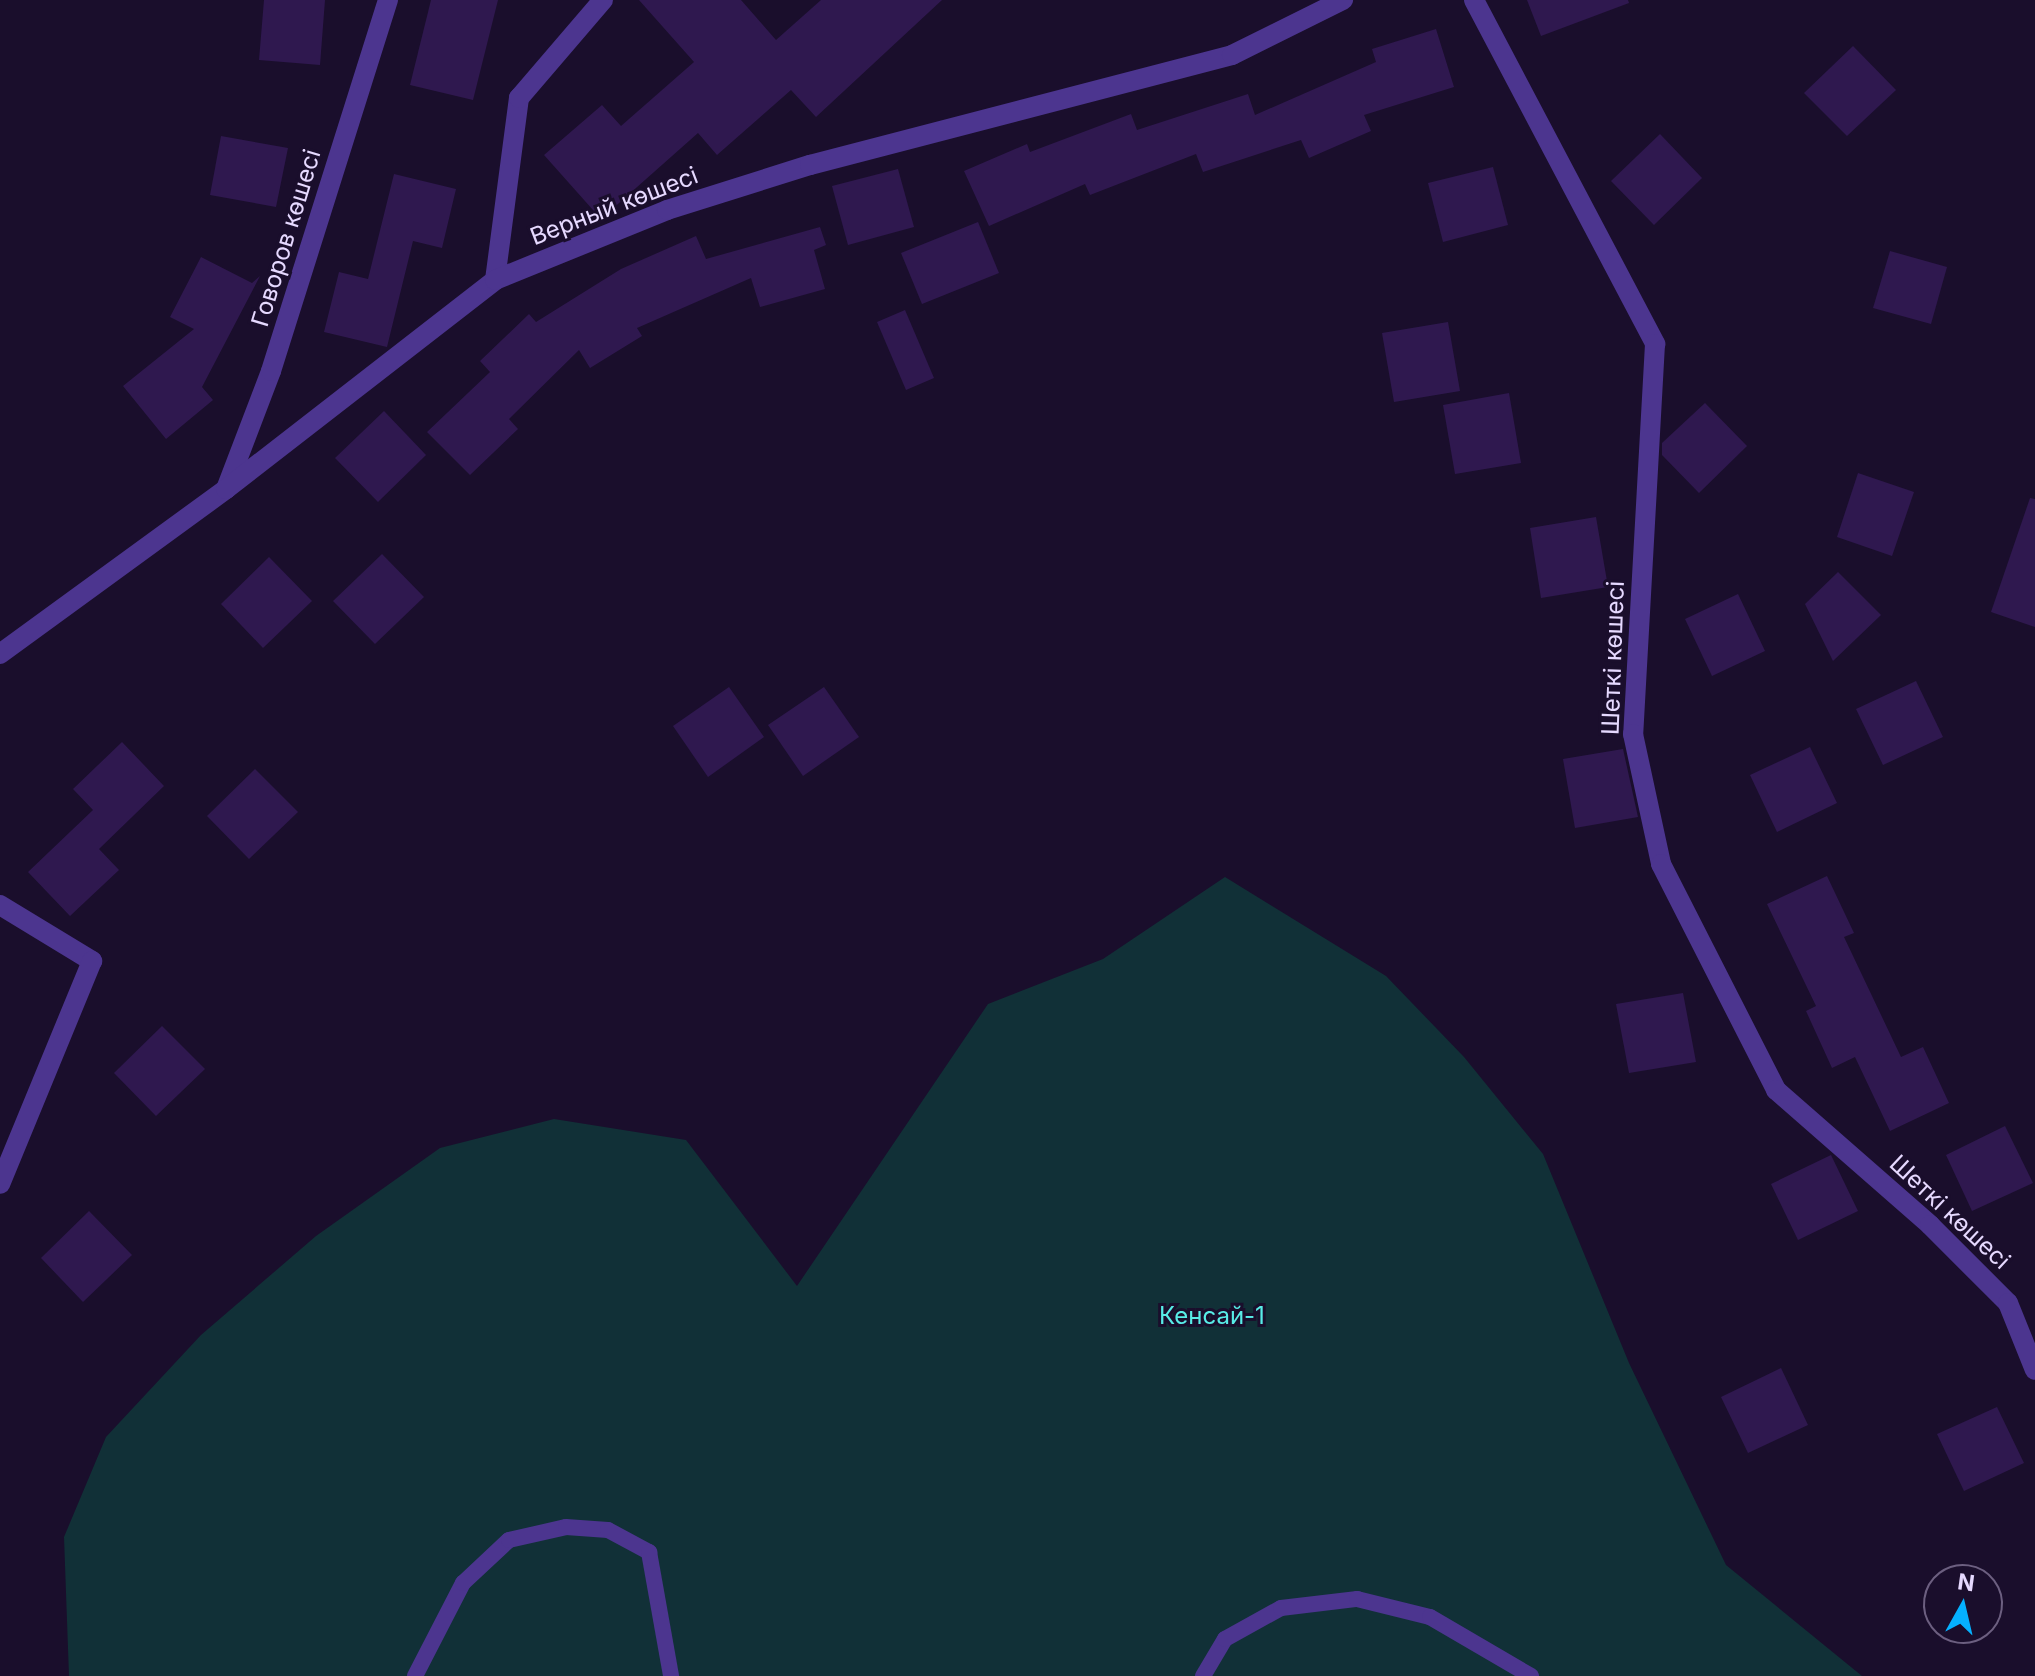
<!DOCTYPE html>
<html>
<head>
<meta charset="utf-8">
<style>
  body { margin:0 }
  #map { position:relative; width:2035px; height:1676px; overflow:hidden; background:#1a0e2c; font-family:Inter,sans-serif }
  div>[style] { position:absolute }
  .green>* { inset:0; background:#113037 }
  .building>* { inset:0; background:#2f184f }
  .service>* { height:16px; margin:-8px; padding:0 8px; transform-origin:8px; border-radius:8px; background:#4c358f }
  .minor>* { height:20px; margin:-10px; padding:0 10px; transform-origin:10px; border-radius:10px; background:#4c358f }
  .tertiary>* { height:20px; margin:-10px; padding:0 10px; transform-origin:10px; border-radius:10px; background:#4c358f }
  span { translate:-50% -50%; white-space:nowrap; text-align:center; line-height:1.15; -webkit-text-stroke:6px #1a0e2c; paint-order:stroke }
  .street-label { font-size:24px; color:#e6d9ff }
  .park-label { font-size:24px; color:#58ece7 }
  .north { position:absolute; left:1923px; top:1564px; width:80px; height:80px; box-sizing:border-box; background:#1a0e2c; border:2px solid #6c5f80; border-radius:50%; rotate:8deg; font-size:22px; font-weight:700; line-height:32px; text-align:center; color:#e6d9ff }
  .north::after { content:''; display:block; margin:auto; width:28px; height:36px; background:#05b1ff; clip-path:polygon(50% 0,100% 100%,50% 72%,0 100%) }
</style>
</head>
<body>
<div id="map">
  <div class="green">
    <i style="clip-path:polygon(1225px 877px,1386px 976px,1464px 1057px,1543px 1154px,1629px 1363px,1726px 1565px,1862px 1676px,69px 1676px,64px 1537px,106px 1437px,201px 1335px,316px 1236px,440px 1148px,554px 1119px,686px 1140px,797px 1286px,988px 1004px,1103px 959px)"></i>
  </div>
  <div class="building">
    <i style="clip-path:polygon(264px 0,325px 0,320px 65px,259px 60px)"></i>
    <i style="clip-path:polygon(431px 0,498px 0,473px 100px,410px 85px)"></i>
    <i style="clip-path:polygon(639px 0,741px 0,776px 40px,821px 0,942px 0,816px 117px,791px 90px,717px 155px,698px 133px,601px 219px,544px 155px,602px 105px,621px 126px,694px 62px)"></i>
    <i style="clip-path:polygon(1527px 0,1628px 0,1629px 3px,1541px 36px)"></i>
    <i style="clip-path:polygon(1436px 29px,1454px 87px,1364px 115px,1371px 131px,1309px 158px,1301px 140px,1203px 172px,1196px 154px,1090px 195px,1085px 184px,989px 226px,964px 171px,1027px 144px,1030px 152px,1131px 114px,1137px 130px,1248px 94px,1255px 115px,1376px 62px,1372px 49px)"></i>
    <i style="clip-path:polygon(1853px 46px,1896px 90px,1847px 136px,1804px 93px)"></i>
    <i style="clip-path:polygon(1660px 134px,1702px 178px,1654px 225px,1611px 181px)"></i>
    <i style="clip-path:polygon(221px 136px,288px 148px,276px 207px,210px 195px)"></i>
    <i style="clip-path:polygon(1493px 167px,1508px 225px,1443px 242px,1428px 183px)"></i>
    <i style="clip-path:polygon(898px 169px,914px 227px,848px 245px,832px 186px)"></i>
    <i style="clip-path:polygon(394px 174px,456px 189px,442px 248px,413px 241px,387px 347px,324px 332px,339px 272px,368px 279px)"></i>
    <i style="clip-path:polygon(978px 222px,999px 273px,922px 304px,901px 253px)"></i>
    <i style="clip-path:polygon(820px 227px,826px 245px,814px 250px,825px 289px,760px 307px,751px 278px,637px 328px,642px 336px,590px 368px,579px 350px,509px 419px,518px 429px,470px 475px,427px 432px,490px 372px,480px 361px,529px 314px,536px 322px,621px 269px,696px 236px,706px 259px)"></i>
    <i style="clip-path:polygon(1890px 251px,1947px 267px,1931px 324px,1873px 308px)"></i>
    <i style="clip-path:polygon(201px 257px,252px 283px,260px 276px,202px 387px,213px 400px,166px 439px,123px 386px,194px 329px,170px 317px)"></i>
    <i style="clip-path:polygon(905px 310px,934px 378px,906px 390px,877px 322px)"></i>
    <i style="clip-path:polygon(1448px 322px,1460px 391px,1394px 402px,1382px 333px)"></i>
    <i style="clip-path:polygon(1509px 393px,1521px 463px,1455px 474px,1443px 405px)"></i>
    <i style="clip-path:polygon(1705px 403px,1747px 446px,1699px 493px,1662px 455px,1662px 443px)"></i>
    <i style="clip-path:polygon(384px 411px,426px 455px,378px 502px,335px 458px)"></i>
    <i style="clip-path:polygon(1858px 473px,1914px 492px,1892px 556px,1837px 537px)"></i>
    <i style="clip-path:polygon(2030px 498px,2035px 499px,2035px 627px,1991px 612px)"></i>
    <i style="clip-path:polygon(1596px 517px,1608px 587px,1541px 598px,1530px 528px)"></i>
    <i style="clip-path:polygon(382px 554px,424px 597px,375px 644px,333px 601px)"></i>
    <i style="clip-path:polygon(269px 557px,312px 601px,263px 648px,221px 604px)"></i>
    <i style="clip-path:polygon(1838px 572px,1881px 615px,1833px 661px,1805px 604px)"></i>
    <i style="clip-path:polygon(1738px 594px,1765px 651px,1712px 676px,1685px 619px)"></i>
    <i style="clip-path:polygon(1916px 681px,1943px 737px,1883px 765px,1856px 709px)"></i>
    <i style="clip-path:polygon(729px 687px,764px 737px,708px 777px,673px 726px)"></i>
    <i style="clip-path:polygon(824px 687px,859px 737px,803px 776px,768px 725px)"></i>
    <i style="clip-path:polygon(122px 742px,164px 786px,99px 849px,119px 870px,70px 916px,28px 872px,93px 810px,73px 789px)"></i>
    <i style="clip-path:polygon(1810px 747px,1837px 803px,1777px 832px,1750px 775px)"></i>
    <i style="clip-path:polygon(1623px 749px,1638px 817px,1575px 828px,1563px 759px)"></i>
    <i style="clip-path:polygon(255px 769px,298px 812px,249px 859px,207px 816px)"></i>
    <i style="clip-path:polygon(1827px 876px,1854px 933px,1844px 937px,1901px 1057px,1923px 1047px,1949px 1103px,1890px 1131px,1855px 1057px,1832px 1068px,1806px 1011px,1816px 1006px,1767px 904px)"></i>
    <i style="clip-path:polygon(1683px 993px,1696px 1062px,1629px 1073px,1616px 1004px)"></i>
    <i style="clip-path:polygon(162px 1026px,205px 1069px,156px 1116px,114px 1073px)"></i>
    <i style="clip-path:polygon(2005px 1126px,2033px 1183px,1972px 1211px,1946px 1155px)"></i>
    <i style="clip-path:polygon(1831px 1155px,1858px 1211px,1798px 1240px,1771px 1184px)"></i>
    <i style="clip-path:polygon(89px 1211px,132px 1255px,83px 1302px,41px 1258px)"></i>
    <i style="clip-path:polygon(1781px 1368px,1808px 1425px,1748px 1453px,1721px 1397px)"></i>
    <i style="clip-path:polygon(1997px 1407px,2024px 1463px,1964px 1491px,1937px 1434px)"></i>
  </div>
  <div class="service">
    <i style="left:415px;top:1676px;width:105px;rotate:-62.7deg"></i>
    <i style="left:463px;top:1583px;width:63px;rotate:-43.1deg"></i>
    <i style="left:509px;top:1540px;width:58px;rotate:-12.8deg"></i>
    <i style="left:566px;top:1527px;width:42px;rotate:4.1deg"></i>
    <i style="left:608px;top:1530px;width:47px;rotate:28.2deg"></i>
    <i style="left:649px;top:1552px;width:126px;rotate:79.9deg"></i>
    <i style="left:1203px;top:1676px;width:43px;rotate:-59.3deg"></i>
    <i style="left:1225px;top:1639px;width:64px;rotate:-29deg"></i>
    <i style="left:1281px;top:1608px;width:77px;rotate:-6.8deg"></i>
    <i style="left:1357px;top:1599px;width:75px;rotate:13.9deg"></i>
    <i style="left:1430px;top:1617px;width:117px;rotate:30.3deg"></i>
  </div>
  <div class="minor">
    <i style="left:1474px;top:0;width:389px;rotate:62.2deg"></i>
    <i style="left:1655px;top:344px;width:391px;rotate:93.2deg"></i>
    <i style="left:1633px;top:734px;width:133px;rotate:77.8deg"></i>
    <i style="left:1661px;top:864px;width:254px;rotate:63deg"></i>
    <i style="left:1776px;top:1090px;width:205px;rotate:41.2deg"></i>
    <i style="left:1930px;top:1225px;width:110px;rotate:45deg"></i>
    <i style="left:2008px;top:1303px;width:72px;rotate:68.1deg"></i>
    <i style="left:495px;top:280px;width:184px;rotate:-82.5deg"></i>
    <i style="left:519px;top:98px;width:129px;rotate:-49.4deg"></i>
    <i style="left:226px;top:489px;width:126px;rotate:-69.1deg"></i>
    <i style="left:271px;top:371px;width:389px;rotate:-72.5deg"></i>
    <i style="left:0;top:905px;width:108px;rotate:31.3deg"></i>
    <i style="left:92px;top:961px;width:241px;rotate:112.4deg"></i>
  </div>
  <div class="tertiary">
    <i style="left:0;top:654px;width:280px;rotate:-36.1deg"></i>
    <i style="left:226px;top:489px;width:341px;rotate:-37.8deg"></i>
    <i style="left:495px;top:280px;width:186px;rotate:-22.1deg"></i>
    <i style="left:667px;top:210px;width:150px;rotate:-17.5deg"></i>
    <i style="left:810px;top:165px;width:436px;rotate:-14.6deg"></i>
    <i style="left:1232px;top:55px;width:124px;rotate:-26.4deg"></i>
  </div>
  <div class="street-label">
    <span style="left:614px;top:206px;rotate:-21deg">Верный көшесі</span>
    <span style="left:286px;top:238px;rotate:-73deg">Говоров көшесі</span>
    <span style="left:1613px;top:658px;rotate:-88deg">Шеткі көшесі</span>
    <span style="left:1950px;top:1212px;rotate:43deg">Шеткі көшесі</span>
  </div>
  <div class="park-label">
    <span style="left:1212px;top:1316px">Кенсай-1</span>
  </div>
  <div class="north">N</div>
</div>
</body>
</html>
